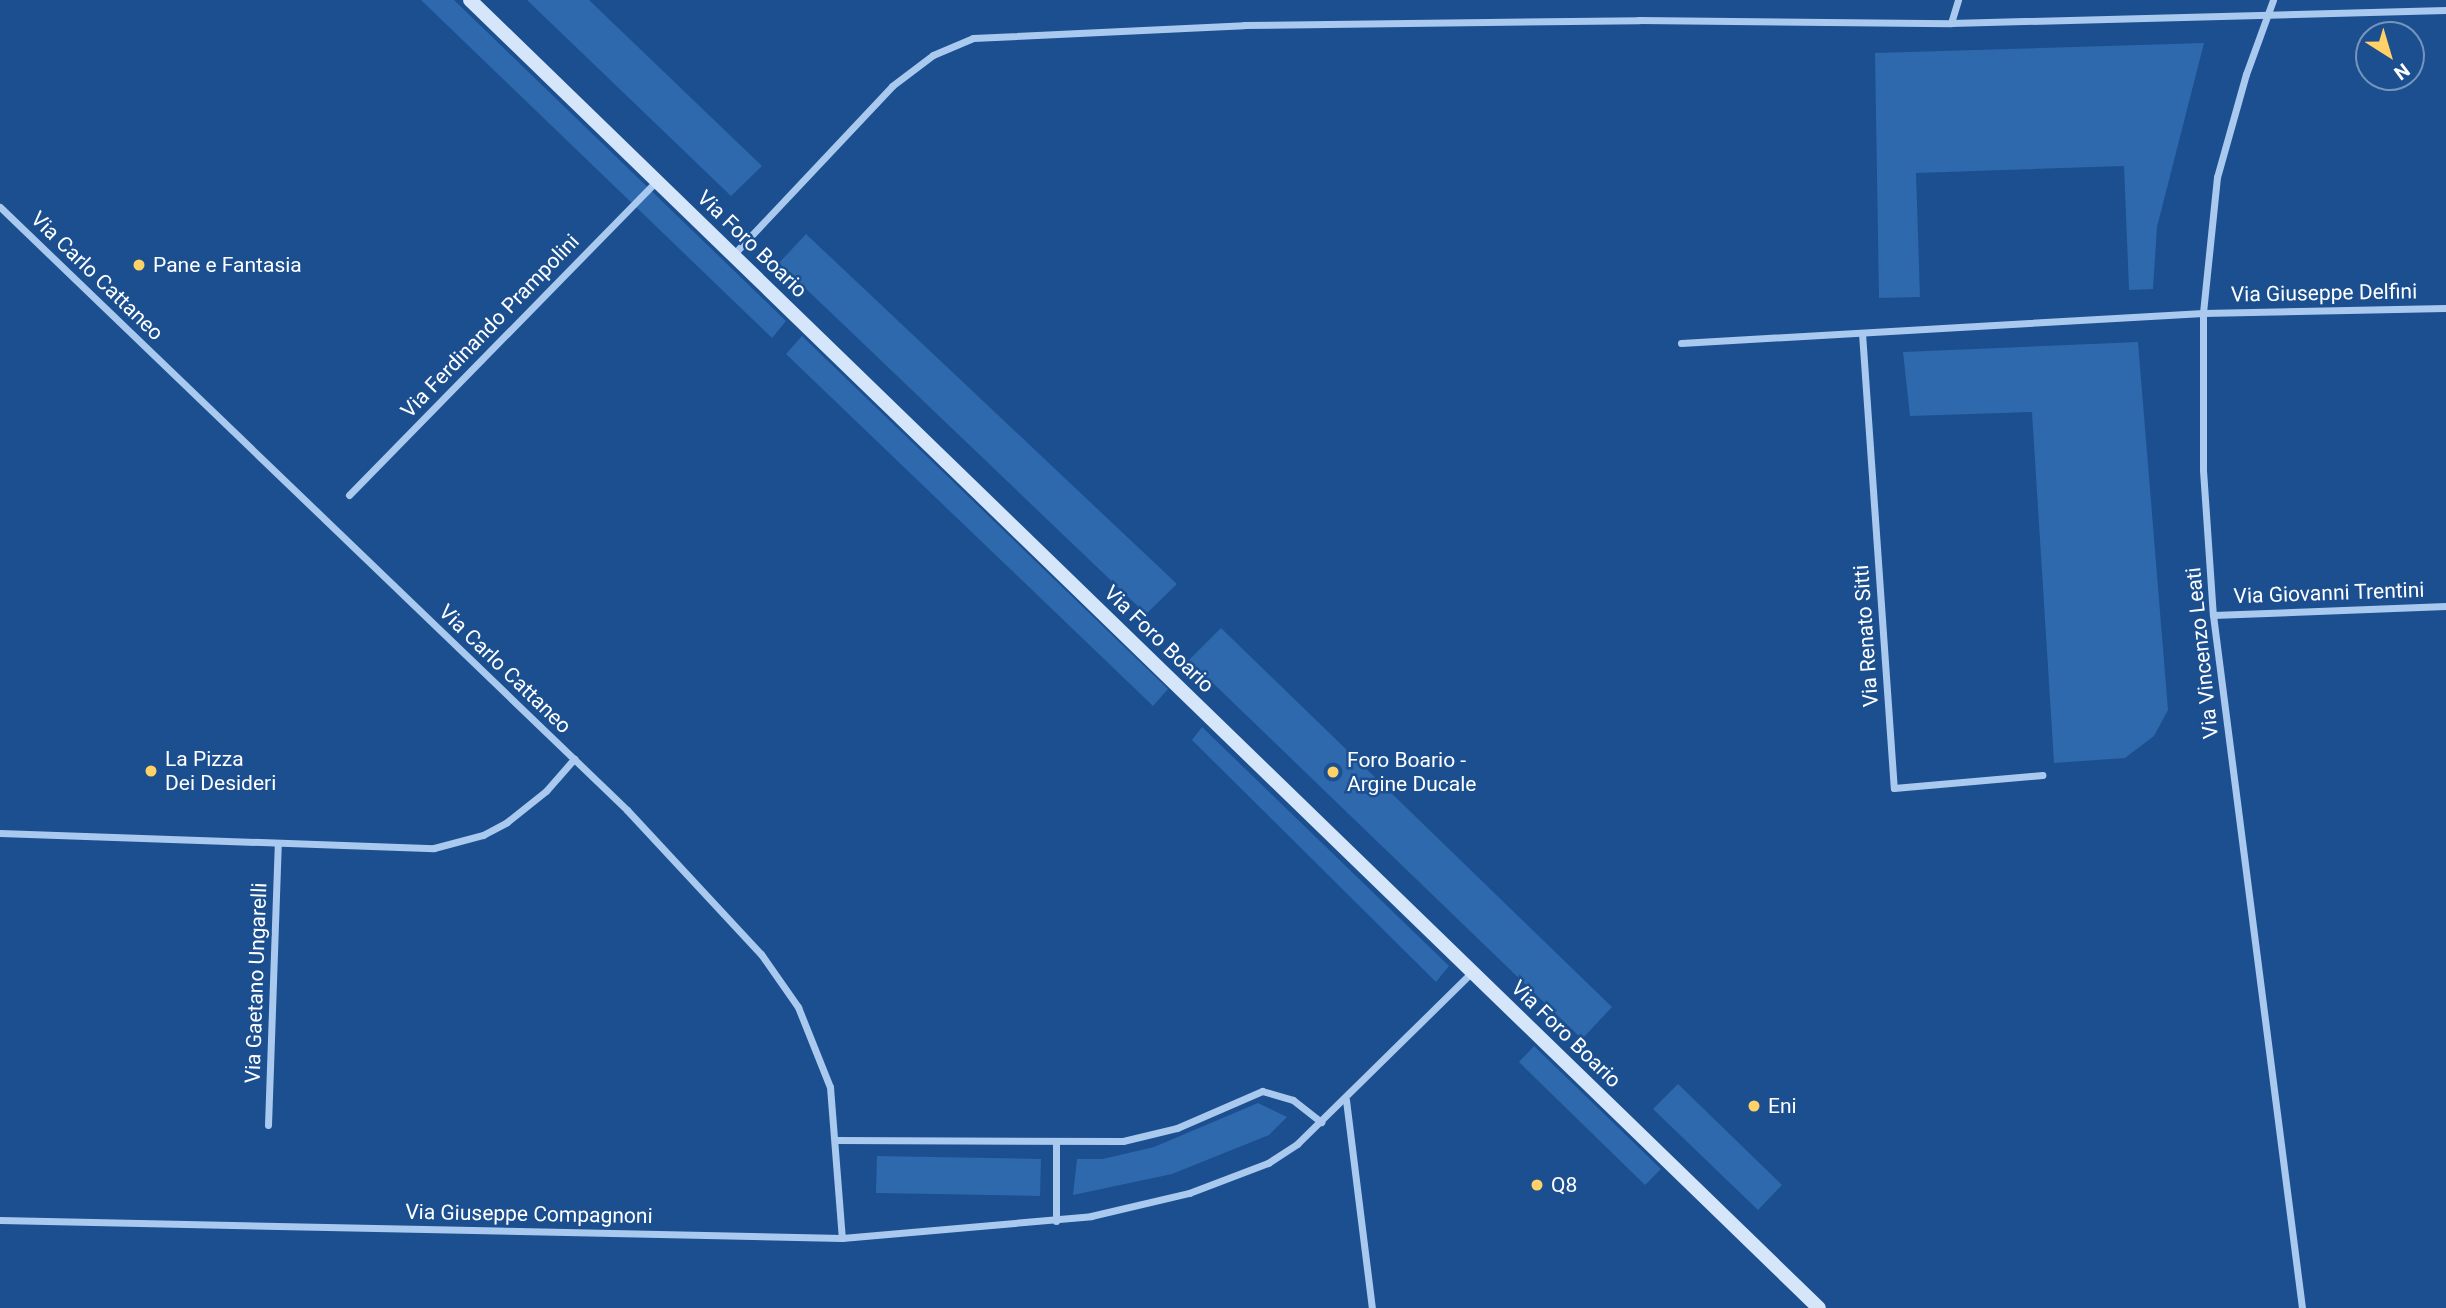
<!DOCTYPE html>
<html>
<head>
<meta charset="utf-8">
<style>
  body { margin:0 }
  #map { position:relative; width:2446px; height:1308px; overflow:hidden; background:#1b4f8f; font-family:Roboto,sans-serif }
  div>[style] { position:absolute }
  .green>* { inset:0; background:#2e69ad }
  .street>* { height:7px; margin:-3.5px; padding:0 3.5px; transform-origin:3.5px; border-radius:3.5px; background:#a9c9ee }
  .secondary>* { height:14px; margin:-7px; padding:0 7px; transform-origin:7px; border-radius:7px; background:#d6e6fa }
  .dots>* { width:19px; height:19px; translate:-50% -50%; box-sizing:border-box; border:4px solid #1b4f8f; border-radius:50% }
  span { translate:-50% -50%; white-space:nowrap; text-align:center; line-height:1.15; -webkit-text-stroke:5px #1b4f8f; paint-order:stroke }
  .street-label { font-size:21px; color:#fff }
  .poi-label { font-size:21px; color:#fff }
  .left { translate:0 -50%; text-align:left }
  .north { position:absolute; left:2355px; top:21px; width:70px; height:70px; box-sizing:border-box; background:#1b4f8f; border:2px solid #7695bc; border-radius:50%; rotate:143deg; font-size:19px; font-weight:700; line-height:28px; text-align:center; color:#fff }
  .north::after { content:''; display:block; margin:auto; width:24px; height:32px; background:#ffd166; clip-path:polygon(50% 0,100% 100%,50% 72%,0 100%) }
</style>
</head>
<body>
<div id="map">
  <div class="green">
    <i style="clip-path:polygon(421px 0,454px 0,786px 321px,772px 338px)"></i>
    <i style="clip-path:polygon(527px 0,589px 0,762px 166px,731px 196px)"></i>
    <i style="clip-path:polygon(2204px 43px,2157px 227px,2153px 289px,2129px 290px,2124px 166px,1916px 173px,1920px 297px,1879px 298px,1875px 53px)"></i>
    <i style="clip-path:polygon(806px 234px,1177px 584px,1146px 614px,779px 263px)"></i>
    <i style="clip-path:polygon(802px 336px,1168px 689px,1153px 706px,786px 354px)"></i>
    <i style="clip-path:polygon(2138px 342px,2168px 710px,2154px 736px,2125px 758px,2054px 763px,2032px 412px,1910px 416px,1903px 352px)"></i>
    <i style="clip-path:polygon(1221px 628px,1612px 1007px,1582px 1039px,1189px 660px)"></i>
    <i style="clip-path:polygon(1202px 727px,1449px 966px,1436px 982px,1192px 740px)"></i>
    <i style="clip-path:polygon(1534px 1046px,1661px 1169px,1645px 1185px,1519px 1062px)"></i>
    <i style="clip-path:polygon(1678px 1084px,1782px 1185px,1758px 1210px,1653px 1109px)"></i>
    <i style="clip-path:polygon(1258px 1103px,1287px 1117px,1269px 1135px,1172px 1174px,1073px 1195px,1077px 1159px,1103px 1159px,1154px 1147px)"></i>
    <i style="clip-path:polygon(877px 1156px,1041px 1159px,1040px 1196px,876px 1193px)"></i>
  </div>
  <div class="street">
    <i style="left:2273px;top:0;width:79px;rotate:110deg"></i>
    <i style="left:2246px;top:74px;width:107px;rotate:105.7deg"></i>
    <i style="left:2217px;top:177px;width:137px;rotate:95.9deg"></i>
    <i style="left:2203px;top:313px;width:157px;rotate:90deg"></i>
    <i style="left:2203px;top:470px;width:145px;rotate:86.1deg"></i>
    <i style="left:2213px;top:615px;width:699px;rotate:82.68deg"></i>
    <i style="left:1951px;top:23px;width:24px;rotate:-73deg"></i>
    <i style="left:0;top:207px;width:870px;rotate:43.88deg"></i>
    <i style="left:627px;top:810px;width:197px;rotate:47.1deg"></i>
    <i style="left:761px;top:954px;width:65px;rotate:55.1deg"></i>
    <i style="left:798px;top:1007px;width:86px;rotate:68.2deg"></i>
    <i style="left:830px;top:1087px;width:151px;rotate:85.5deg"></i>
    <i style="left:733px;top:255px;width:232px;rotate:-46.7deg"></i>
    <i style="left:892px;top:86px;width:51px;rotate:-37.1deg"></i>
    <i style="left:933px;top:55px;width:43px;rotate:-23deg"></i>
    <i style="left:973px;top:38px;width:271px;rotate:-2.7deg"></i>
    <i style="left:1244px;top:25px;width:395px;rotate:-0.7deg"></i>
    <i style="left:1639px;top:20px;width:312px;rotate:0.6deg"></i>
    <i style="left:1951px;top:23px;width:495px;rotate:-1.5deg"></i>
    <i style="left:1862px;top:333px;width:456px;rotate:86deg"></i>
    <i style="left:1894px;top:788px;width:149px;rotate:-5deg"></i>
    <i style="left:1681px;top:343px;width:523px;rotate:-3.29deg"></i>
    <i style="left:2203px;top:313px;width:243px;rotate:-1.2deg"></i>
    <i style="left:349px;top:495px;width:439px;rotate:-45.6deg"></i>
    <i style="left:2213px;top:615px;width:233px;rotate:-2.2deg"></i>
    <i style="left:0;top:833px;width:434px;rotate:2deg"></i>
    <i style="left:434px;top:848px;width:51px;rotate:-14.9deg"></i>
    <i style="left:483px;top:835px;width:27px;rotate:-28deg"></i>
    <i style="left:507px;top:822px;width:50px;rotate:-38.5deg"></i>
    <i style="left:546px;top:791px;width:43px;rotate:-48.8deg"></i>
    <i style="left:1346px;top:1100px;width:210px;rotate:82.9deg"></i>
    <i style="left:268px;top:1125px;width:282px;rotate:-88deg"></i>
    <i style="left:835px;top:1140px;width:288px;rotate:0.2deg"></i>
    <i style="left:1123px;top:1141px;width:56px;rotate:-13.5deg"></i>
    <i style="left:1177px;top:1128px;width:93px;rotate:-23.5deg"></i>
    <i style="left:1262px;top:1091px;width:32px;rotate:16deg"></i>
    <i style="left:1293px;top:1100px;width:36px;rotate:38deg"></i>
    <i style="left:1056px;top:1143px;width:78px;rotate:90deg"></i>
    <i style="left:0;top:1220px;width:842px;rotate:1.22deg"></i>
    <i style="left:842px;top:1238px;width:250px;rotate:-5deg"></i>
    <i style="left:1091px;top:1216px;width:101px;rotate:-13.2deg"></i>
    <i style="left:1189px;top:1193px;width:85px;rotate:-20.8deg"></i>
    <i style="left:1268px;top:1163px;width:35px;rotate:-33deg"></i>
    <i style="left:1297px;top:1144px;width:245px;rotate:-44.5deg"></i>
  </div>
  <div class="secondary">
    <i style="left:470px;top:0;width:1879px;rotate:44.12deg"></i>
  </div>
  <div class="dots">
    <i style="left:139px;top:265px;background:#ffd166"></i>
    <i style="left:151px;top:771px;background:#ffd166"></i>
    <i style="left:1333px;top:772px;background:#ffd166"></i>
    <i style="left:1754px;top:1106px;background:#ffd166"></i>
    <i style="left:1537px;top:1185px;background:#ffd166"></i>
  </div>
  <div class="street-label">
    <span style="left:752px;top:244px;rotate:44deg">Via Foro Boario</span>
    <span style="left:97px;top:276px;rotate:44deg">Via Carlo Cattaneo</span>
    <span style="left:2324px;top:293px;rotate:-1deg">Via Giuseppe Delfini</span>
    <span style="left:490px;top:326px;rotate:-46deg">Via Ferdinando Prampolini</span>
    <span style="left:2329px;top:593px;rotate:-2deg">Via Giovanni Trentini</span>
    <span style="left:1866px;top:636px;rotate:-94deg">Via Renato Sitti</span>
    <span style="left:1159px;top:639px;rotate:44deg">Via Foro Boario</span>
    <span style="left:2202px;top:653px;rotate:-96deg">Via Vincenzo Leati</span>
    <span style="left:505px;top:669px;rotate:44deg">Via Carlo Cattaneo</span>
    <span style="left:256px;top:983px;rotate:-88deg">Via Gaetano Ungarelli</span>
    <span style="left:1566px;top:1034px;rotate:44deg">Via Foro Boario</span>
    <span style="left:529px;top:1214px;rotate:1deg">Via Giuseppe Compagnoni</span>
  </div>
  <div class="poi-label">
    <span class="left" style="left:153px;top:265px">Pane e Fantasia</span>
    <span class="left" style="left:165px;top:771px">La Pizza<br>Dei Desideri</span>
    <span class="left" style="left:1347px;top:772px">Foro Boario -<br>Argine Ducale</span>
    <span class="left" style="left:1768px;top:1106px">Eni</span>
    <span class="left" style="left:1551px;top:1185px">Q8</span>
  </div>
  <div class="north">N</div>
</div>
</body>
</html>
